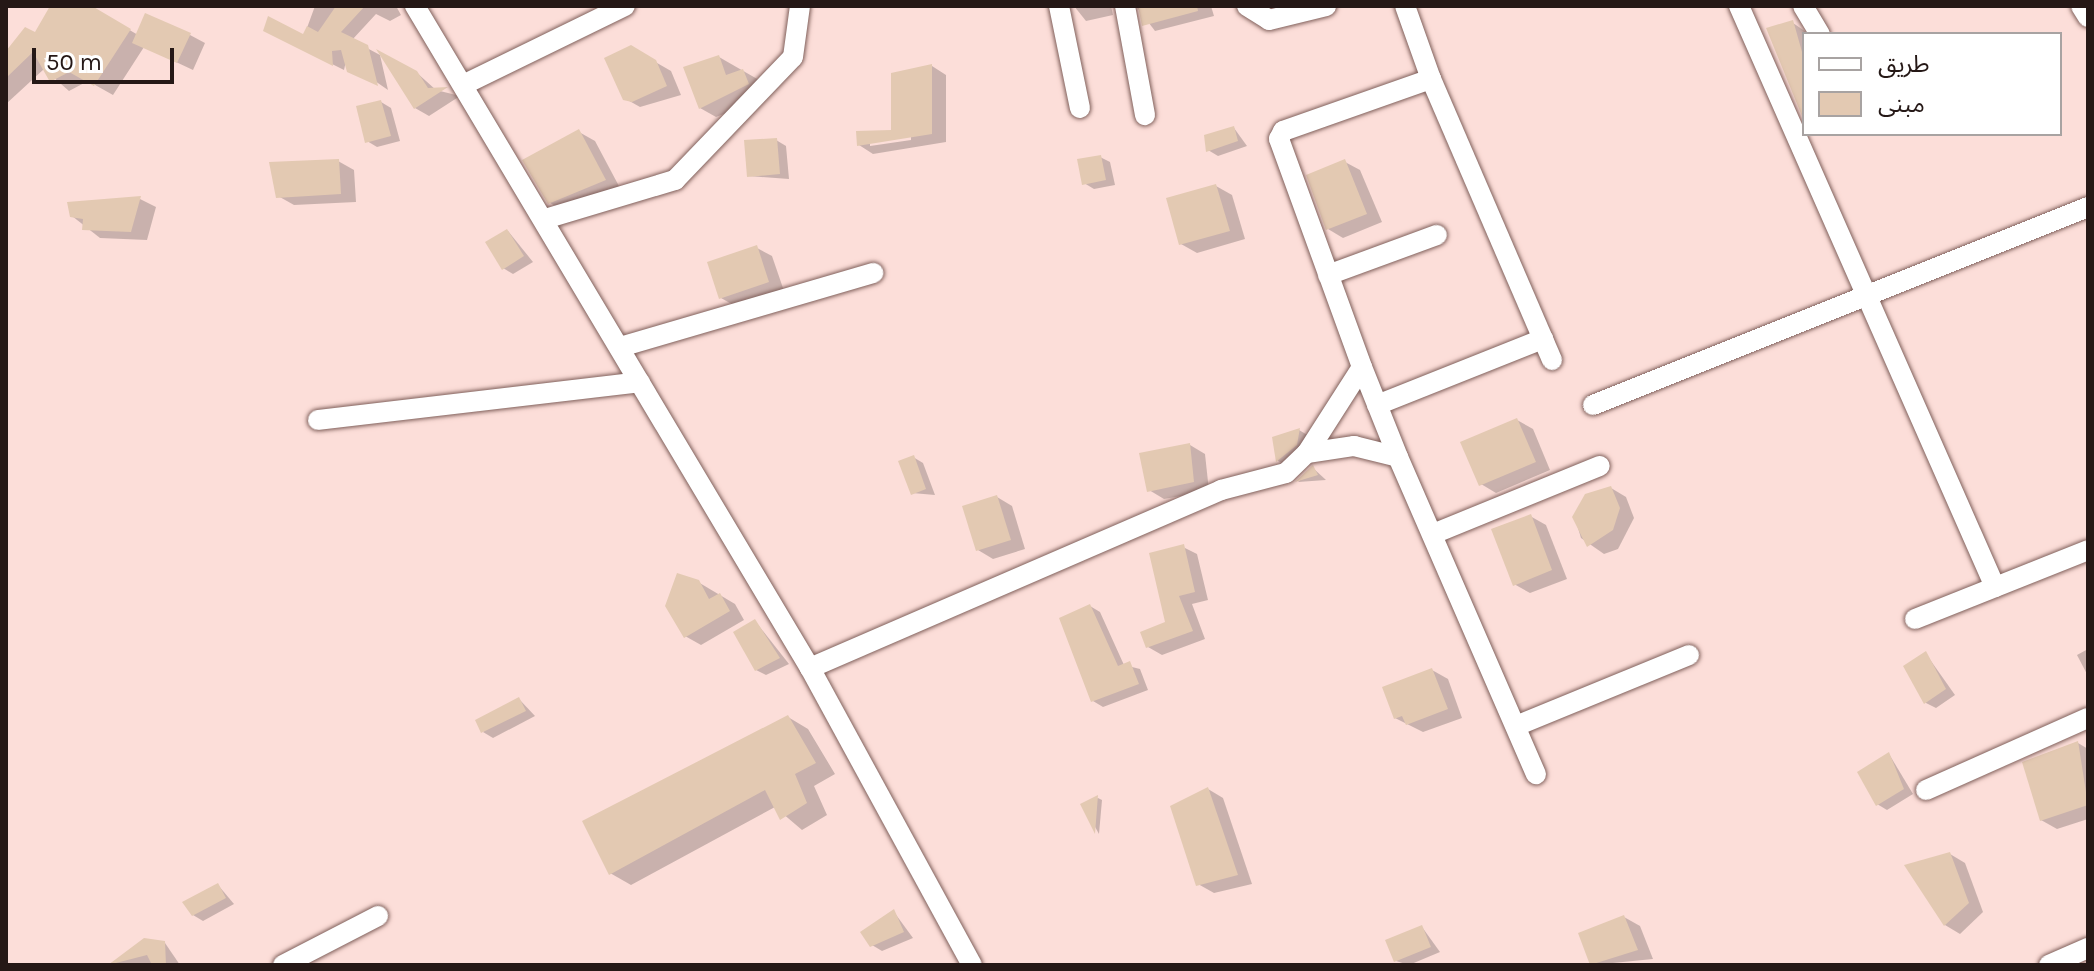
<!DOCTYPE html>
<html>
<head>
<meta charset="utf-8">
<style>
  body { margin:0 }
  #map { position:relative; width:2094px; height:971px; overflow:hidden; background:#fcded9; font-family:Karla,"Noto Sans Arabic",sans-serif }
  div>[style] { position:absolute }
  .shadow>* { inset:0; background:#0003 }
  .building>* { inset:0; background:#e3c9b2 }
  .roads { filter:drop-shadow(0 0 2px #80605b) drop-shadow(0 0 2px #80605b) }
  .minor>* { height:20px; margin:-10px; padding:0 10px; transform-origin:10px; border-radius:10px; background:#fff }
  span { translate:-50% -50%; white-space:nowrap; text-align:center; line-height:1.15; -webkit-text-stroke:8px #fff; paint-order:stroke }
  .frame { position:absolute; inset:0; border:8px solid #251816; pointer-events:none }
  .legend { position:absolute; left:1802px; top:32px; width:260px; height:104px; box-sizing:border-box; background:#fff; border:2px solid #a8a3a2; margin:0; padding:10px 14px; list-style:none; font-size:24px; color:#251816 }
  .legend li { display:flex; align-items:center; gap:16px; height:40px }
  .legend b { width:40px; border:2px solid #a8a3a2 }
  .scale { position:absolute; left:32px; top:48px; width:142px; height:36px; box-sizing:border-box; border:4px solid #251816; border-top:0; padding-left:10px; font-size:24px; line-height:28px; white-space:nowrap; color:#251816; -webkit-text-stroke:6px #fff; paint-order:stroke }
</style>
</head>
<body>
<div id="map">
  <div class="shadow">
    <i style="clip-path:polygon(52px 6px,89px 6px,138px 35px,190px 35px,205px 43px,193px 70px,144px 47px,113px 95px,88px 81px,69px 91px,44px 69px,6px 104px,6px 53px,36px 35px)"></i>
    <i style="clip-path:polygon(315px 6px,396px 6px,401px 15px,390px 21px,376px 14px,352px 40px,380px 55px,388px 90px,346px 61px,344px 70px,278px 37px,304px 36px)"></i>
    <i style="clip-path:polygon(1074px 6px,1111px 6px,1113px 15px,1086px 21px)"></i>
    <i style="clip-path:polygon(1136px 6px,1211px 6px,1214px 16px,1155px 31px)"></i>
    <i style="clip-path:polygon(1793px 23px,1809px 34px,1804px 115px)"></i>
    <i style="clip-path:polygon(631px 48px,671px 71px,681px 95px,640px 107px,624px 98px)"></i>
    <i style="clip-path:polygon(719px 57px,759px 80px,755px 102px,716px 117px,700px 108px)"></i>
    <i style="clip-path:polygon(evenodd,932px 66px,946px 75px,946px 142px,873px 154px,859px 145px,892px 132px,932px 66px,911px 136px,911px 140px,870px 146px,870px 142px,911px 136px)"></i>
    <i style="clip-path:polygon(416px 72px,436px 90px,460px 96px,429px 116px,415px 108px)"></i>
    <i style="clip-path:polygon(381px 102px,391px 108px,400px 141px,377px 147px,367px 141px)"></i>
    <i style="clip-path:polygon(1234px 128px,1247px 146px,1218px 156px,1208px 150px)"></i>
    <i style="clip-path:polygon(579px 132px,595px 141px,620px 188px,566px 212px,550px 203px)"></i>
    <i style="clip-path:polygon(776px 140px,786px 146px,789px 179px,749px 176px)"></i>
    <i style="clip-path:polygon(1100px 157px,1110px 162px,1115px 185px,1094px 189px,1084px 183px)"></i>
    <i style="clip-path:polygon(338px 161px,354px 170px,356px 202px,294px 205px,278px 196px)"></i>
    <i style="clip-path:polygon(1345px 162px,1360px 170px,1382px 222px,1343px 238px,1328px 229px)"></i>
    <i style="clip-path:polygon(1216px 186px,1232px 195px,1245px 239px,1197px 253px,1181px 244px)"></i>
    <i style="clip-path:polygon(140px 199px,156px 207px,147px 240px,100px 238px,72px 216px,70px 204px)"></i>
    <i style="clip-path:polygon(508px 231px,533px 262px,513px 274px,503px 268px)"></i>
    <i style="clip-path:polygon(757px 248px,772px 256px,784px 291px,737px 307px,721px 298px)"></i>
    <i style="clip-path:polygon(1517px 420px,1533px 429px,1550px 470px,1496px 493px,1481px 484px)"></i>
    <i style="clip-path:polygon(1299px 430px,1309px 436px,1288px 466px,1278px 461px,1275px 439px)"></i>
    <i style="clip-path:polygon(1190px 445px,1205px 454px,1209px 491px,1164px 499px,1149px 490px)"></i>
    <i style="clip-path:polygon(913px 457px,923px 463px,935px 495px,912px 493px)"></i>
    <i style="clip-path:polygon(1313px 468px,1326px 480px,1298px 482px)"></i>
    <i style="clip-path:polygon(1611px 488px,1626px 497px,1634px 518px,1618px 549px,1604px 554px,1581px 538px,1575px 518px)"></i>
    <i style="clip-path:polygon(997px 497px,1012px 506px,1025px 549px,993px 559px,978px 550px)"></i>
    <i style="clip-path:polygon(1530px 516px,1546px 525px,1567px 579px,1530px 593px,1514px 584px)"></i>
    <i style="clip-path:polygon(1183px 547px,1197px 554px,1208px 600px,1192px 604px,1205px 639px,1162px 655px,1148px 647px,1168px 623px)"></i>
    <i style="clip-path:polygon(698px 582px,735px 604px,744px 620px,701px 645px,685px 636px)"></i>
    <i style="clip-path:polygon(1090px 606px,1100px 612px,1124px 665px,1140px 669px,1148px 690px,1103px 707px,1093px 701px)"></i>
    <i style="clip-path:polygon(755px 621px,789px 664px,766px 675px,756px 670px)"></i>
    <i style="clip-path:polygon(2088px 649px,2088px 676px,2077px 655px)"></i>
    <i style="clip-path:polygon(1926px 654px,1955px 695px,1936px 708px,1926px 703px)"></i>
    <i style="clip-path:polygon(1432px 670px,1448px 679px,1462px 718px,1423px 732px,1395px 718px)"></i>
    <i style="clip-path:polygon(519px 699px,535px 716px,493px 738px,483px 732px)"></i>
    <i style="clip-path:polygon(788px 717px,808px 729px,835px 774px,814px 786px,827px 815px,802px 830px,775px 807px,631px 885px,610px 873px)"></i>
    <i style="clip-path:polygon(2078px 743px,2088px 749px,2088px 819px,2057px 829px,2041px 820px)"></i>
    <i style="clip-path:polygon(1889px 754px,1913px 794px,1887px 810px,1877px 804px)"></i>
    <i style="clip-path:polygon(1208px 789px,1223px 798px,1252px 884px,1214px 893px,1198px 884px)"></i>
    <i style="clip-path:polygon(1098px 798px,1102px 800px,1099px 834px,1083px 805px)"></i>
    <i style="clip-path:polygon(1950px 854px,1965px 863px,1983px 912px,1960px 934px,1945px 925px)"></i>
    <i style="clip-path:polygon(218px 885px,234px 904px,203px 921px,193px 915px)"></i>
    <i style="clip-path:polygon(894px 912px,913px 938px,882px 951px,872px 945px)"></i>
    <i style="clip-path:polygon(1624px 917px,1640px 926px,1653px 959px,1593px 965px,1580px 935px)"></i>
    <i style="clip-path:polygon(1422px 927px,1440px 952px,1409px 965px,1396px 961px)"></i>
    <i style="clip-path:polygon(165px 943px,180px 965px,111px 963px)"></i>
  </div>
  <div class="building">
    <i style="clip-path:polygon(50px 6px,92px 6px,131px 29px,94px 86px,69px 72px,50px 82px,33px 52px,6px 78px,6px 51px,25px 27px,35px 32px)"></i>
    <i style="clip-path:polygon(336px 6px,365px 6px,341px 32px,368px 45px,378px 86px,347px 72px,341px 50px,332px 51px,333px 66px,263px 31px,268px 16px,303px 34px,307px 26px,318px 32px)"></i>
    <i style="clip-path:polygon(1138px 6px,1197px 6px,1198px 11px,1142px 26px)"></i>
    <i style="clip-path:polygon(145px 13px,191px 33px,177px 63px,132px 43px)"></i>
    <i style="clip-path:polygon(1793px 20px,1804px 59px,1804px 121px,1766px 28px)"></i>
    <i style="clip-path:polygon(631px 45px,656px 60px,667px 86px,632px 102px,623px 100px,604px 58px)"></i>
    <i style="clip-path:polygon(376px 49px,417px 71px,428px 88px,448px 87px,414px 109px)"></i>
    <i style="clip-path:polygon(719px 55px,726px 75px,743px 69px,749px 84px,699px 109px,683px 67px)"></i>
    <i style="clip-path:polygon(932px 64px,932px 134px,857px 146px,856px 131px,891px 130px,891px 73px)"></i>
    <i style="clip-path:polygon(381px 100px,391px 136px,365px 143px,356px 106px)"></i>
    <i style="clip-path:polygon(1234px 126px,1238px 141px,1206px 152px,1204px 135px)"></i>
    <i style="clip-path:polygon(579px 129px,606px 180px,548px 204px,522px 160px)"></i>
    <i style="clip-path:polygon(777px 138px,780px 174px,747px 177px,744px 140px)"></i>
    <i style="clip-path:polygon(1101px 155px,1106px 180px,1082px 185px,1077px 159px)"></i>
    <i style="clip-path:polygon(339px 159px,341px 194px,276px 198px,269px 162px)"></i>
    <i style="clip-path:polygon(1345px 159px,1367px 214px,1326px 230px,1306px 175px)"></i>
    <i style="clip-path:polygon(1216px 184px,1230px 231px,1179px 245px,1166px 198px)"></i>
    <i style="clip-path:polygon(141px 196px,131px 232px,82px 230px,83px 219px,70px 217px,67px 202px)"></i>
    <i style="clip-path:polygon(507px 229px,524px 256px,502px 270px,485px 242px)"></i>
    <i style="clip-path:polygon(757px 245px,769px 282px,719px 299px,707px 262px)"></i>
    <i style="clip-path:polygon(1517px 418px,1536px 462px,1479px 486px,1460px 442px)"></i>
    <i style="clip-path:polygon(1300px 428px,1297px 445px,1276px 462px,1272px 437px)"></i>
    <i style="clip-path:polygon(1190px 443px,1194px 482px,1147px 492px,1139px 453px)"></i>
    <i style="clip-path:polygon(914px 455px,926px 489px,911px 495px,898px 461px)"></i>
    <i style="clip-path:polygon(1313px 465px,1318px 475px,1295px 482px)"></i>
    <i style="clip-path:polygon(1611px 486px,1620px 508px,1613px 530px,1587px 547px,1572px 517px,1585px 494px)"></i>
    <i style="clip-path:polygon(997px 495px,1011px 540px,976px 551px,962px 506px)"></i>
    <i style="clip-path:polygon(1531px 514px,1552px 570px,1513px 586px,1491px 529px)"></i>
    <i style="clip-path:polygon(1184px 544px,1195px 592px,1179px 596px,1193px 631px,1146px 648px,1140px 632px,1165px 622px,1149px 553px)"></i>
    <i style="clip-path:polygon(677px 573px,699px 580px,709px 599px,720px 593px,730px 611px,684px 638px,665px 606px)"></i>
    <i style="clip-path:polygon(1090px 604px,1118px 666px,1130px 661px,1139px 684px,1091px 702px,1059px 618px)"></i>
    <i style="clip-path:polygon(755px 619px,780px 658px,755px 671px,733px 632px)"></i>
    <i style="clip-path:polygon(1926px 651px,1946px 689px,1924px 704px,1903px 666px)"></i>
    <i style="clip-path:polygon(1432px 668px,1448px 709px,1406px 725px,1402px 716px,1394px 719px,1382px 687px)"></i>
    <i style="clip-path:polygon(519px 697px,526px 711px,481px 733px,475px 720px)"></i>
    <i style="clip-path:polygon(788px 715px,816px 763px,795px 774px,807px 803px,780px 820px,765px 790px,609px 875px,582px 821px)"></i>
    <i style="clip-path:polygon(2078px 741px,2088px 805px,2040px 821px,2022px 762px)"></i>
    <i style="clip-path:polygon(1889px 752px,1904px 789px,1876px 806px,1857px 772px)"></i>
    <i style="clip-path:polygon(1208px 787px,1238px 875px,1196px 886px,1170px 806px)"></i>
    <i style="clip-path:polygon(1098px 795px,1095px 834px,1080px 804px)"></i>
    <i style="clip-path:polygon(1950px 852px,1969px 903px,1944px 926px,1904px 865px)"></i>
    <i style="clip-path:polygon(218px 883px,226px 898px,192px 916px,182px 902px)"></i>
    <i style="clip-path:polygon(894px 909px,904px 932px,870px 947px,860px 932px)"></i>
    <i style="clip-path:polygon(1624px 915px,1638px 950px,1590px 965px,1578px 933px)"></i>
    <i style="clip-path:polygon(1422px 925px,1431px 947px,1394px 962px,1385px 940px)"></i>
    <i style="clip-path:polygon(144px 938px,165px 941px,166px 965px,152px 965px,147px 955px,108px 965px)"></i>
  </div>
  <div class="roads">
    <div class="minor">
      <i style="left:415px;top:6px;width:771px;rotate:59.18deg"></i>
      <i style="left:810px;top:668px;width:338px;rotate:61.4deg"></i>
      <i style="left:1059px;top:6px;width:104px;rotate:78.4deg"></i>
      <i style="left:1125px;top:6px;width:111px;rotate:79.6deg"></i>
      <i style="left:1247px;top:6px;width:26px;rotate:32deg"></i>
      <i style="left:1269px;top:20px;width:59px;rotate:-13.8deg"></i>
      <i style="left:1739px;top:6px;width:635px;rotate:66.22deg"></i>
      <i style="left:1803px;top:6px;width:33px;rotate:59deg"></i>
      <i style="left:2081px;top:6px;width:13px;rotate:58deg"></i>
      <i style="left:1431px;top:79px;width:306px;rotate:66.7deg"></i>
      <i style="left:463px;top:85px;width:180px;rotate:-26deg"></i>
      <i style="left:545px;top:219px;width:136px;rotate:-16.7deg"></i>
      <i style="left:675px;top:180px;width:170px;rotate:-46.2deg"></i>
      <i style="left:793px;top:57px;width:51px;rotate:-82.2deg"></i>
      <i style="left:1328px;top:275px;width:116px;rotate:-20.2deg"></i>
      <i style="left:620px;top:347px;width:264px;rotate:-16.3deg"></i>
      <i style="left:1362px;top:367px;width:97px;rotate:68.2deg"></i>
      <i style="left:1377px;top:405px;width:179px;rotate:-21.7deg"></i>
      <i style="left:1593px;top:405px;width:533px;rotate:-21.8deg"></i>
      <i style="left:318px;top:420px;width:324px;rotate:-6.7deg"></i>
      <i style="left:1307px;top:453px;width:48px;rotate:-8.5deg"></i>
      <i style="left:1354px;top:446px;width:45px;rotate:14deg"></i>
      <i style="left:1398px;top:457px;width:346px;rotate:66.5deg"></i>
      <i style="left:1433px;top:534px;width:180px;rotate:-22.2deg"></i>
      <i style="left:1915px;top:619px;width:186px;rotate:-21.7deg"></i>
      <i style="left:810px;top:668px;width:448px;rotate:-23.4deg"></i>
      <i style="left:1221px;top:490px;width:67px;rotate:-14.7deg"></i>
      <i style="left:1286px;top:473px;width:29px;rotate:-44deg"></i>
      <i style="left:1307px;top:453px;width:102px;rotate:-57.4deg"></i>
      <i style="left:1362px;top:367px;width:243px;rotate:-110deg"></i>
      <i style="left:1279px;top:139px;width:9px;rotate:-63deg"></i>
      <i style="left:1283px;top:131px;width:157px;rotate:-19.4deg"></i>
      <i style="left:1431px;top:79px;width:77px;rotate:-109.6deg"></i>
      <i style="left:1516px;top:726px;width:187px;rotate:-22.3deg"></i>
      <i style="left:1926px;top:790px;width:177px;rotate:-24deg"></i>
      <i style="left:283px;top:965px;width:107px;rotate:-27.3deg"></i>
      <i style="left:2049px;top:965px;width:43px;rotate:-23.6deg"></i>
    </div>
  </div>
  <div class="frame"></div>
  <ul class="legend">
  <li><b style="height:10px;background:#fff"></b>طريق</li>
  <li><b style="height:22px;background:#e3c9b2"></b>مبنى</li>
  </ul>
  <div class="scale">50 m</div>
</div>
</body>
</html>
